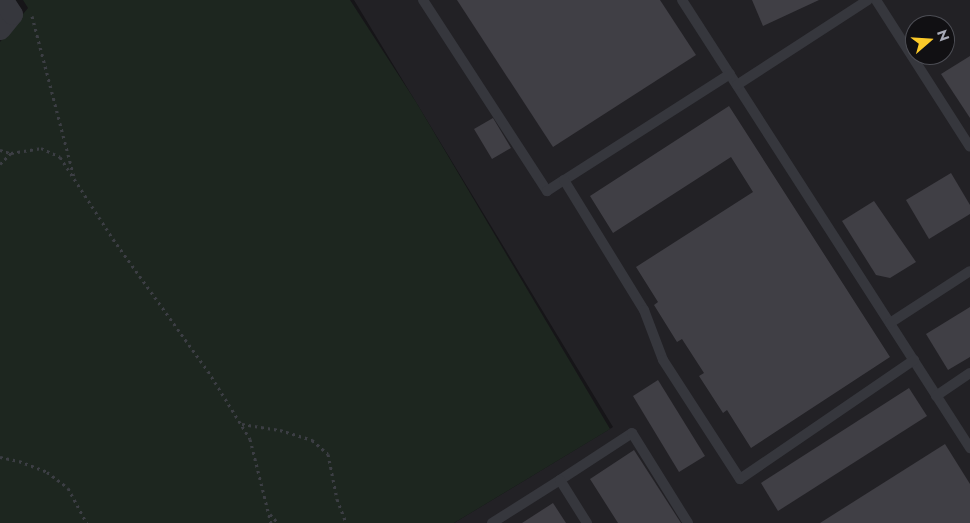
<!DOCTYPE html>
<html>
<head>
<meta charset="utf-8">
<style>
  body { margin:0 }
  #map { position:relative; width:970px; height:523px; overflow:hidden; background:#161518; font-family:Jost,sans-serif }
  div>[style] { position:absolute }
  .built>* { inset:0; background:#222125 }
  .green>* { inset:0; background:#1d261f }
  .building>* { inset:0; background:#403f45 }
  .path>* { height:3px; margin-top:-1.5px; transform-origin:0; background:repeating-linear-gradient(90deg,#3c3e44 0 2.5px,transparent 0 6.5px) }
  .service>* { height:10px; margin:-5px; padding:0 5px; transform-origin:5px; border-radius:5px; background:#36373d }
  .minor>* { height:21px; margin:-10.5px; padding:0 10.5px; transform-origin:10.5px; border-radius:10.5px; background:#36373d }
  span { translate:-50% -50%; white-space:nowrap; text-align:center; line-height:1.15; -webkit-text-stroke:4px #111013; paint-order:stroke }
  .north { position:absolute; left:905px; top:15px; width:50px; height:50px; box-sizing:border-box; background:#111013; border:1px solid #4d4e55; border-radius:50%; rotate:71deg; font-size:14px; font-weight:700; line-height:20px; text-align:center; color:#a7aab8 }
  .north::after { content:''; display:block; margin:auto; width:18px; height:22px; background:#fcca29; clip-path:polygon(50% 0,100% 100%,50% 72%,0 100%) }
</style>
</head>
<body>
<div id="map">
  <div class="built">
    <i style="clip-path:polygon(evenodd,354px 0,970px 0,970px 523px,454px 523px,613px 427px,354px 0,915px 25px,945px 25px,945px 55px,915px 55px,915px 25px)"></i>
  </div>
  <div class="green">
    <i style="clip-path:polygon(23px 0,350px 0,416px 102px,610px 429px,454px 523px,0 523px,0 42px,28px 8px)"></i>
  </div>
  <div class="building">
    <i style="clip-path:polygon(457px 0,660px 0,696px 55px,553px 147px)"></i>
    <i style="clip-path:polygon(752px 0,819px 0,763px 26px)"></i>
    <i style="clip-path:polygon(970px 56px,970px 118px,941px 74px)"></i>
    <i style="clip-path:polygon(729px 106px,890px 357px,751px 448px,727px 410px,723px 413px,699px 376px,704px 373px,682px 339px,677px 342px,654px 305px,658px 302px,636px 267px,753px 192px,731px 157px,613px 233px,590px 196px)"></i>
    <i style="clip-path:polygon(493px 118px,511px 148px,492px 159px,474px 129px)"></i>
    <i style="clip-path:polygon(951px 173px,970px 205px,970px 214px,929px 239px,906px 200px)"></i>
    <i style="clip-path:polygon(874px 201px,916px 262px,890px 278px,876px 275px,842px 221px)"></i>
    <i style="clip-path:polygon(970px 307px,970px 357px,948px 370px,926px 334px)"></i>
    <i style="clip-path:polygon(658px 380px,705px 456px,679px 472px,633px 396px)"></i>
    <i style="clip-path:polygon(909px 388px,927px 416px,778px 511px,761px 483px)"></i>
    <i style="clip-path:polygon(945px 444px,970px 484px,970px 523px,820px 523px)"></i>
    <i style="clip-path:polygon(634px 450px,681px 523px,618px 523px,590px 479px)"></i>
    <i style="clip-path:polygon(553px 503px,566px 523px,522px 523px)"></i>
  </div>
  <div class="path">
    <i style="left:32px;top:16px;width:166px;rotate:75.4deg"></i>
    <i style="left:0;top:150px;width:10px;rotate:17deg"></i>
    <i style="left:0;top:164px;width:16px;rotate:-45deg"></i>
    <i style="left:11px;top:153px;width:30px;rotate:-9deg"></i>
    <i style="left:41px;top:148px;width:21px;rotate:25deg"></i>
    <i style="left:60px;top:157px;width:98px;rotate:57.1deg"></i>
    <i style="left:113px;top:239px;width:163px;rotate:54.3deg"></i>
    <i style="left:208px;top:371px;width:80px;rotate:58.3deg"></i>
    <i style="left:250px;top:439px;width:87px;rotate:76deg"></i>
    <i style="left:242px;top:424px;width:38px;rotate:9deg"></i>
    <i style="left:280px;top:430px;width:34px;rotate:17deg"></i>
    <i style="left:312px;top:440px;width:21px;rotate:41deg"></i>
    <i style="left:328px;top:454px;width:46px;rotate:78.7deg"></i>
    <i style="left:337px;top:499px;width:26px;rotate:69deg"></i>
    <i style="left:0;top:457px;width:19px;rotate:12deg"></i>
    <i style="left:19px;top:461px;width:30px;rotate:21deg"></i>
    <i style="left:47px;top:472px;width:26px;rotate:37deg"></i>
    <i style="left:68px;top:488px;width:40px;rotate:62deg"></i>
    <i style="left:270px;top:514px;width:12px;rotate:48deg"></i>
  </div>
  <div class="service">
    <i style="left:423px;top:0;width:228px;rotate:57deg"></i>
    <i style="left:547px;top:191px;width:20px;rotate:-33deg"></i>
    <i style="left:682px;top:0;width:533px;rotate:57.26deg"></i>
    <i style="left:876px;top:0;width:174px;rotate:57.4deg"></i>
    <i style="left:730px;top:74px;width:197px;rotate:147.4deg"></i>
    <i style="left:564px;top:180px;width:153px;rotate:58.4deg"></i>
    <i style="left:644px;top:310px;width:53px;rotate:69.2deg"></i>
    <i style="left:663px;top:360px;width:142px;rotate:57.1deg"></i>
    <i style="left:740px;top:479px;width:211px;rotate:-34.4deg"></i>
    <i style="left:737px;top:85px;width:156px;rotate:-33deg"></i>
    <i style="left:890px;top:323px;width:95px;rotate:-33deg"></i>
    <i style="left:936px;top:396px;width:41px;rotate:-34.1deg"></i>
    <i style="left:560px;top:480px;width:86px;rotate:-33.1deg"></i>
    <i style="left:632px;top:433px;width:106px;rotate:58.1deg"></i>
    <i style="left:492px;top:523px;width:80px;rotate:-32.3deg"></i>
    <i style="left:560px;top:480px;width:51px;rotate:57.9deg"></i>
  </div>
  <div class="minor">
    <i style="left:0;top:29px;width:19px;rotate:-51deg"></i>
    <i style="left:12px;top:14px;width:17px;rotate:-123deg"></i>
  </div>
  <div class="north">N</div>
</div>
</body>
</html>
